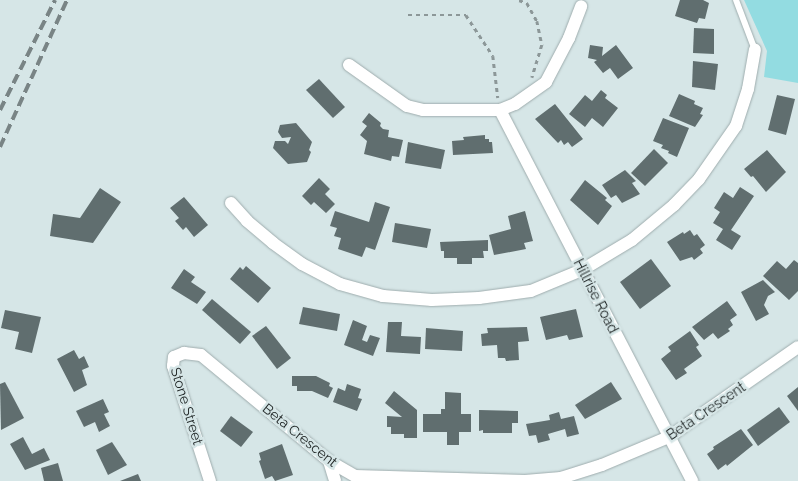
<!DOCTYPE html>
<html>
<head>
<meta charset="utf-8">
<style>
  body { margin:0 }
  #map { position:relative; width:798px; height:481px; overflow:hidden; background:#d6e6e7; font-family:Raleway,sans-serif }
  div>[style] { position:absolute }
  .green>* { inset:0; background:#93dce1 }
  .building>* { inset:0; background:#606e6f }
  .path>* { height:2.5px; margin-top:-1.25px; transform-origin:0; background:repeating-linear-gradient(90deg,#8c9798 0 4px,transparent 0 8px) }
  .roads { filter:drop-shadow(0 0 1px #9eacad) drop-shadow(0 0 1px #9eacad) }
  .service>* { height:6px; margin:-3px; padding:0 3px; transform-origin:3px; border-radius:3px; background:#fff }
  .minor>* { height:12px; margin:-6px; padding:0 6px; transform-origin:6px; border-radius:6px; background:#fff }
  .rail>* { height:4px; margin-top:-2px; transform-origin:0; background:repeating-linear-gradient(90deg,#798485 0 10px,transparent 0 15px) }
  span { translate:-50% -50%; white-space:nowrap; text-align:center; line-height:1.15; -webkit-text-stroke:5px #d6e6e7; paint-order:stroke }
  .street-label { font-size:14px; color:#212727 }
</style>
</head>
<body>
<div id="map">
  <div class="green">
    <i style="clip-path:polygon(744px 0,798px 0,798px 83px,764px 77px,767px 51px)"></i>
  </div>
  <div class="building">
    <i style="clip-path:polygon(680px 0,703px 0,709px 3px,705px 19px,699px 18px,697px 23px,675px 16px)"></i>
    <i style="clip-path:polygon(694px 28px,714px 29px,714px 54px,693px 53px)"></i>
    <i style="clip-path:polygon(590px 45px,603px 47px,602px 56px,616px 45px,633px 68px,618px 79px,610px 68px,603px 73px,594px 62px,597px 60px,588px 58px)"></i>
    <i style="clip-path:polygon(693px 61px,718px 64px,715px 90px,692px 87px)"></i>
    <i style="clip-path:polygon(319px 79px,345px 107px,333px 118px,306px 90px)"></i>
    <i style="clip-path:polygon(601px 90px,607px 95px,605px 98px,618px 108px,603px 127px,592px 118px,585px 127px,569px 114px,585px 95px,592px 101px)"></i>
    <i style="clip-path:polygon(679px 94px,695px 101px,694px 104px,703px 108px,700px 114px,703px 115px,695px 127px,669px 116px)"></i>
    <i style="clip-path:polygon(777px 95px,795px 99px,786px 135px,768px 130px)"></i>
    <i style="clip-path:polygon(555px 104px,583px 139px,572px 147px,568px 142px,564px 145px,561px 140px,558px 143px,535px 119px)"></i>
    <i style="clip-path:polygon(369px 113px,381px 123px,380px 126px,383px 129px,389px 130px,388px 137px,403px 140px,399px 157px,392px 156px,391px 161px,364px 154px,367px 141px,360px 135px,367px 126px,362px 122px)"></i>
    <i style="clip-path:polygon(663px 118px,689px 128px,677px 157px,668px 153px,669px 151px,661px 148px,663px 145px,653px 141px)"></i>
    <i style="clip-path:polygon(296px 123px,312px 142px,309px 150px,311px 152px,307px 162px,288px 164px,273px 148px,275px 141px,285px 141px,288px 144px,291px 137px,282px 138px,278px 132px,280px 125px)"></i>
    <i style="clip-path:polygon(485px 135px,485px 139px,489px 139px,489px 142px,492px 142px,493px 153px,453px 155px,452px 141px,464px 140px,463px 137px)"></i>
    <i style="clip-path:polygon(408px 142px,445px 150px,441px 169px,405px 163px)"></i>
    <i style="clip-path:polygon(654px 149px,668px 163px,645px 186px,631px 173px)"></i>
    <i style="clip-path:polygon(767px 150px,786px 172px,766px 192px,753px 176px,751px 177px,744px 169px)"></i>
    <i style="clip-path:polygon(625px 170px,636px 181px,632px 183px,640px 194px,622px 203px,616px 195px,611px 198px,602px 185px)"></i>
    <i style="clip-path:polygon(319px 178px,330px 189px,325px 194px,335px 204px,326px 213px,314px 202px,311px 205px,302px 196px)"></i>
    <i style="clip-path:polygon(585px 180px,607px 198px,605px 200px,612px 206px,598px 225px,570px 200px)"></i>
    <i style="clip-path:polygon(740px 187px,754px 196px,731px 230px,741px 236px,732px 250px,716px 240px,723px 229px,713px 223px,720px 212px,714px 208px,724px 192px,733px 198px)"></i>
    <i style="clip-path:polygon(100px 188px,121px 202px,93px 243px,50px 236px,53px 214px,80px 218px)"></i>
    <i style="clip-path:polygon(184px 197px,208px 225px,194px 237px,186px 227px,183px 230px,175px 221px,179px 218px,170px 208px)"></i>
    <i style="clip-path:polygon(375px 202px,390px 207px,375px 250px,366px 247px,362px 257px,338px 249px,341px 238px,334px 236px,337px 228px,330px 226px,335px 211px,369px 222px)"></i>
    <i style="clip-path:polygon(525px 211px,533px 241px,524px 243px,526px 249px,494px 255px,489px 235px,511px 229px,508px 216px)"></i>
    <i style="clip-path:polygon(395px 223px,431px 229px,427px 248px,392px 242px)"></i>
    <i style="clip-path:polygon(690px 230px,694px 236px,697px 234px,705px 245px,700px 249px,703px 253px,694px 260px,692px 257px,680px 261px,667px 242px,683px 232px,684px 234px)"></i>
    <i style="clip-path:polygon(488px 240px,488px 251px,483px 251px,484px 258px,472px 258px,472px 264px,457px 264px,457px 258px,444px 258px,444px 251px,441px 251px,440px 242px)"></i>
    <i style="clip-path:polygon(651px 259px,671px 286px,640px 309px,620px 282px)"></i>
    <i style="clip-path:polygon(794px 260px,798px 263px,798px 291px,789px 300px,763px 276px,777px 261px,786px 269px)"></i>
    <i style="clip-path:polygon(246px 266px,271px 288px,258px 303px,230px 279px,240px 267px,243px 270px)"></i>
    <i style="clip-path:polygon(184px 269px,195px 277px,191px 282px,206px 292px,197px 304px,171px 288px)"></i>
    <i style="clip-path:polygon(763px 280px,775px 292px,768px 296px,764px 305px,769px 314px,756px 321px,741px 292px)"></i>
    <i style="clip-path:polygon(212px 299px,251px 332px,240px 344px,202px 310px)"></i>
    <i style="clip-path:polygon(727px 301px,737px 315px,730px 320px,733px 325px,728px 329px,730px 331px,718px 339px,713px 333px,704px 340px,692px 327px)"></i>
    <i style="clip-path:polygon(303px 307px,340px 314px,337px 331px,299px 324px)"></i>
    <i style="clip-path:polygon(576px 309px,583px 337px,569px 340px,567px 335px,546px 340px,540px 317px)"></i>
    <i style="clip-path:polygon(5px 310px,41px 317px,32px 353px,15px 349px,19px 332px,1px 328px)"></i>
    <i style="clip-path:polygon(353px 320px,367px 326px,362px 340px,367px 342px,370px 335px,380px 338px,373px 356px,344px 345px)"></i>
    <i style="clip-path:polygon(388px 322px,402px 322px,401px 336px,421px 337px,420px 354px,386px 352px)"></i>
    <i style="clip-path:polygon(266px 326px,291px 358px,277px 369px,252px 336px)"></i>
    <i style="clip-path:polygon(527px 327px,529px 341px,518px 342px,519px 360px,506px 361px,505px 358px,498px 358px,497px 345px,482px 346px,481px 334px,488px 333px,487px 328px)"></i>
    <i style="clip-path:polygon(426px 328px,463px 331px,462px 351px,425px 349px)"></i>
    <i style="clip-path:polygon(690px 331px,699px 345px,696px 347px,702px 356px,684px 369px,687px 373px,676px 380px,661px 359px,671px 351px,668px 347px)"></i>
    <i style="clip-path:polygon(74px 350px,79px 359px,84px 356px,89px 367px,82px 370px,87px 385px,74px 392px,57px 359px)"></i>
    <i style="clip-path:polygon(292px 376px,316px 376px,330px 383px,329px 386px,333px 388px,328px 398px,312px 391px,297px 391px,297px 386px,292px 386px)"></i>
    <i style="clip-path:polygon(5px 382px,24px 418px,1px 430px,0 384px)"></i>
    <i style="clip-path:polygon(611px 382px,622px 399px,585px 419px,575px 405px)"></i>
    <i style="clip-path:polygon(347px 384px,361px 389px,358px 398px,362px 399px,357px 411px,333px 402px,338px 388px,345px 391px)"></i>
    <i style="clip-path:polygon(798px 387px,798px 411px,787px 396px)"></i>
    <i style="clip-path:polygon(394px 391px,417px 410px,417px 438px,404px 438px,404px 434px,391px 434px,391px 427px,387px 427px,387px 416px,402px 417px,385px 403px)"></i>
    <i style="clip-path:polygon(445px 392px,461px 393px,461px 414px,471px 414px,471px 432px,459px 432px,459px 445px,447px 445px,447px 432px,423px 432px,423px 414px,441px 414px,441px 409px,445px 409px)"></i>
    <i style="clip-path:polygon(103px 399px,109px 412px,104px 414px,110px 426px,99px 432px,95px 422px,84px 427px,76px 411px)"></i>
    <i style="clip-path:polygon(779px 407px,790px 422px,758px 446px,747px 430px)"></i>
    <i style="clip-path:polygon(479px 410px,518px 411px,518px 423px,512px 423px,512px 433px,483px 433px,483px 430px,479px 431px)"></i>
    <i style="clip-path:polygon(559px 412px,561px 419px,574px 416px,579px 434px,567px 437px,565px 429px,548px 434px,550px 440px,538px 443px,536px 435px,529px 436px,526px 424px,550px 420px,549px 415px)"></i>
    <i style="clip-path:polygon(231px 416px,253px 432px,241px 447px,220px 431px)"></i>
    <i style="clip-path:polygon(741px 429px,753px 445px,727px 466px,726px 464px,718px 470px,707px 454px,714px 449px,713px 447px)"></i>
    <i style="clip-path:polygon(23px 437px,32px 454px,44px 448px,50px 460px,25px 470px,10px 444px)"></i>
    <i style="clip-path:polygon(112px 442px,127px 465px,108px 475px,96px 450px)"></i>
    <i style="clip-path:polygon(282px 444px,293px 475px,275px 481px,272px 476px,265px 479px,259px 461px,261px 460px,259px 453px)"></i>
    <i style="clip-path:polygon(58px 463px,63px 481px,44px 481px,41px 468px)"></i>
    <i style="clip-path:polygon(138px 474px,141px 481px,120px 481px)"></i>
  </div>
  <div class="path">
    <i style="left:519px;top:0;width:9px;rotate:21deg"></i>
    <i style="left:527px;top:3px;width:21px;rotate:61deg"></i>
    <i style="left:537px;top:21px;width:25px;rotate:78deg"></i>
    <i style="left:542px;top:45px;width:34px;rotate:107deg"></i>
    <i style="left:408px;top:15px;width:58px"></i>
    <i style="left:466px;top:15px;width:49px;rotate:56.6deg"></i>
    <i style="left:493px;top:56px;width:42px;rotate:83.2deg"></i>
  </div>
  <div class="roads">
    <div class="service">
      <i style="left:736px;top:0;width:53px;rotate:69.2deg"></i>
    </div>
    <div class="minor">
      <i style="left:349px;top:65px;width:71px;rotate:35.3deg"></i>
      <i style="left:407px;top:106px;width:16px;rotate:14deg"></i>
      <i style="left:423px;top:110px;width:77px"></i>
      <i style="left:500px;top:110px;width:16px;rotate:-22deg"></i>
      <i style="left:515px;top:104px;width:38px;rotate:-35deg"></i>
      <i style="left:546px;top:82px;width:50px;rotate:-62.4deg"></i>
      <i style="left:569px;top:38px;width:34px;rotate:-69deg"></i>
      <i style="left:500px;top:110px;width:418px;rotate:62.6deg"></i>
      <i style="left:231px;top:203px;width:24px;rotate:48deg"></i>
      <i style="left:247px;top:221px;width:34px;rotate:40deg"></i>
      <i style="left:273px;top:243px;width:36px;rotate:36deg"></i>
      <i style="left:302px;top:264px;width:43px;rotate:27.8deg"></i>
      <i style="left:340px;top:284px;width:45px;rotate:15.6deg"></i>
      <i style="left:383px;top:296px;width:49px;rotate:4.7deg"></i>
      <i style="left:432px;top:300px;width:47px;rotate:-2.4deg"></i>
      <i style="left:479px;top:298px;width:52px;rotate:-7.7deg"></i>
      <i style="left:531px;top:291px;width:55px;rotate:-22.4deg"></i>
      <i style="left:582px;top:270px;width:58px;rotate:-31deg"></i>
      <i style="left:632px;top:240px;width:55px;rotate:-39.8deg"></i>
      <i style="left:674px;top:205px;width:36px;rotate:-46deg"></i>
      <i style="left:699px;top:179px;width:65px;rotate:-55.1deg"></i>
      <i style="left:736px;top:126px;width:39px;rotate:-72deg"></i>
      <i style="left:748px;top:89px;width:40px;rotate:-80deg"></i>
      <i style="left:329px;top:461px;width:21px;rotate:73deg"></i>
      <i style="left:210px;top:481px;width:121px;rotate:-107.8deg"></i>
      <i style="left:173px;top:366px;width:9px;rotate:-84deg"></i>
      <i style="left:174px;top:357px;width:11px;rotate:-22deg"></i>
      <i style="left:184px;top:353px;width:17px;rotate:7deg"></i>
      <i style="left:201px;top:355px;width:166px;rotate:39.6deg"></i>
      <i style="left:329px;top:461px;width:30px;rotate:30deg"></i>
      <i style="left:355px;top:476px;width:170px;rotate:1.7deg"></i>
      <i style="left:525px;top:481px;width:36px;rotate:-5deg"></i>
      <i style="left:561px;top:478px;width:43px;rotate:-17.6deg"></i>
      <i style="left:602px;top:465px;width:73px;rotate:-22.7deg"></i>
      <i style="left:669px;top:437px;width:157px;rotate:-34.9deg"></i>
    </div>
  </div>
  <div class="rail">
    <i style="left:0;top:110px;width:123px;rotate:-63.4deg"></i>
    <i style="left:0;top:147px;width:162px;rotate:-65.5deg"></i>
  </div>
  <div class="street-label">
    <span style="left:596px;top:296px;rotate:63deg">Hillrise Road</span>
    <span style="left:187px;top:406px;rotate:73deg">Stone Street</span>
    <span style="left:706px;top:411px;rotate:-34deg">Beta Crescent</span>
    <span style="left:300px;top:435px;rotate:39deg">Beta Crescent</span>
  </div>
</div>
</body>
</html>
